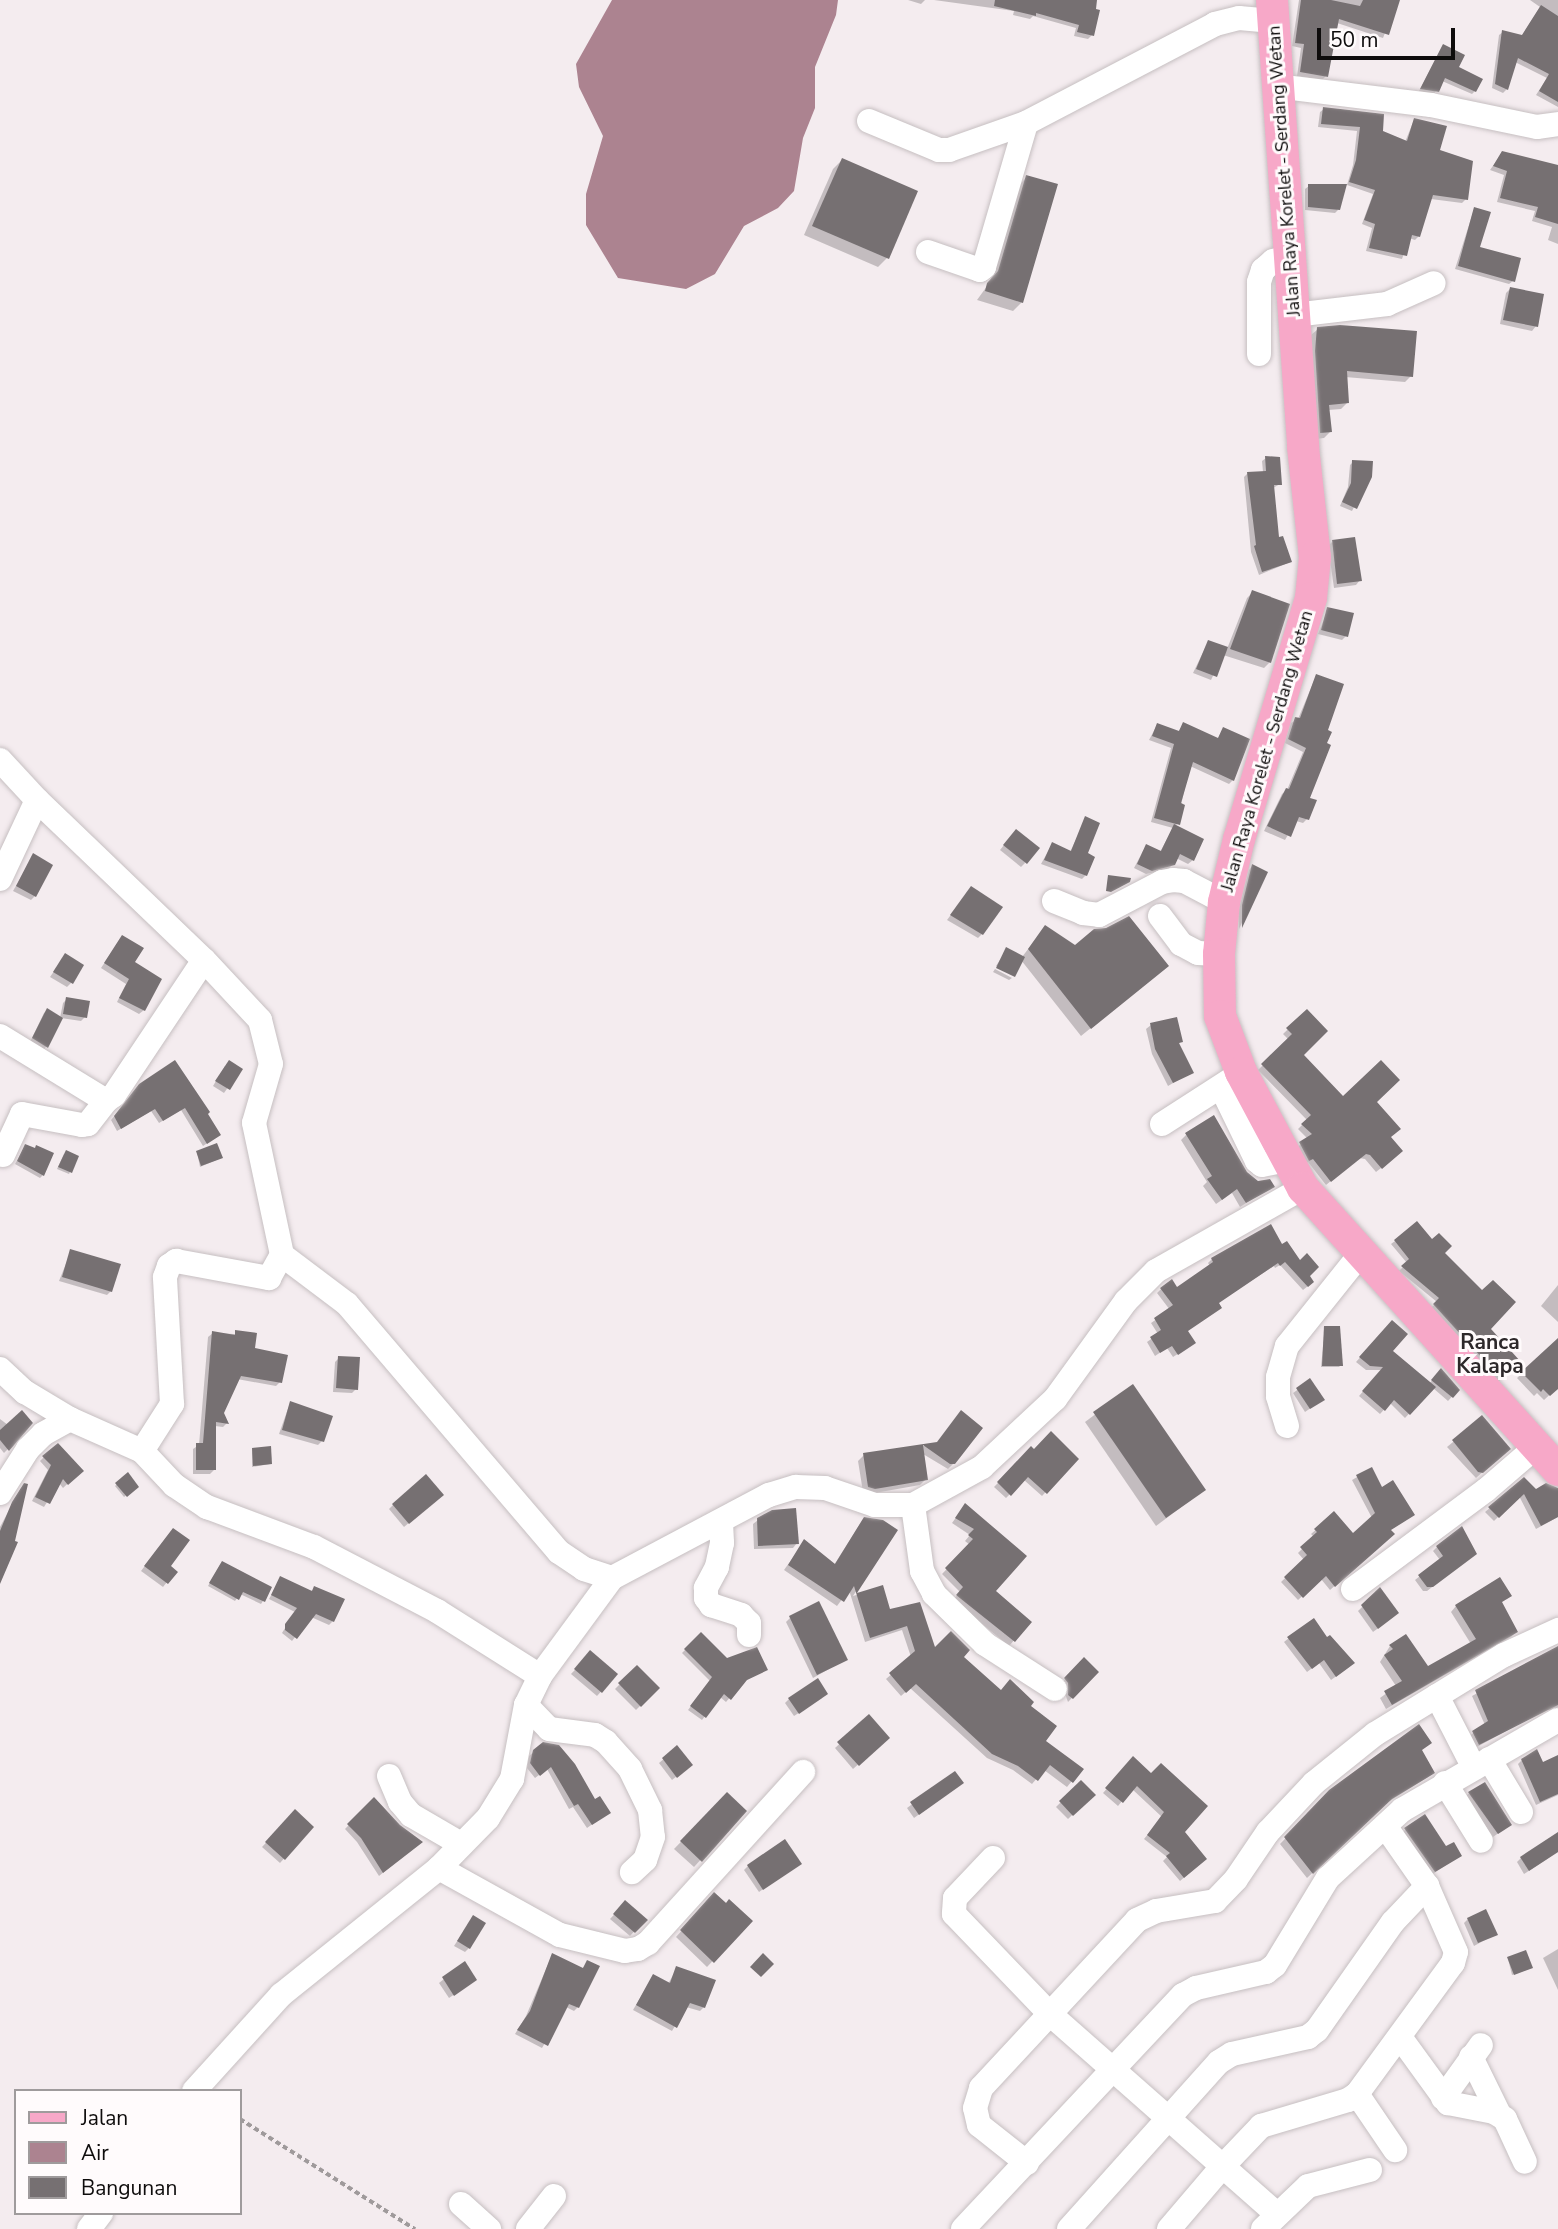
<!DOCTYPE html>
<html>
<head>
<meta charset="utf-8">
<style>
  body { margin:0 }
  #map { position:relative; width:1558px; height:2229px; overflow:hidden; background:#f4ecef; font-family:"Nunito Sans",sans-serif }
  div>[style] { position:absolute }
  .water>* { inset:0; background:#ac8390 }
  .shadow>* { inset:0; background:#0003 }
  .building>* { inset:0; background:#767072 }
  .path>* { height:3.5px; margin-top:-1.75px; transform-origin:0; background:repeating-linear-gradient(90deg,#9f9a9b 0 5px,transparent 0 8.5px) }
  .roads { filter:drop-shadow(0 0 2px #c6bfc1) drop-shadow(0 0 2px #c6bfc1) }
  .minor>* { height:24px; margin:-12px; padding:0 12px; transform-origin:12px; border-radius:12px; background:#fff }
  .major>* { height:32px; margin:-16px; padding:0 16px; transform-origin:16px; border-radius:16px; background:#f7a8c8 }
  span { translate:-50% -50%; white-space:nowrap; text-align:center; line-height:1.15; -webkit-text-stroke:6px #fffbfc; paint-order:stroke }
  .street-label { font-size:18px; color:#0e0c0c }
  .quarter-label { font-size:21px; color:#2d282a; font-weight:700 }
  .legend { position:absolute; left:14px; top:2089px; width:228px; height:126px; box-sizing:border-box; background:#fffbfc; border:2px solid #9f9b9c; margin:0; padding:9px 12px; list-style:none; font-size:21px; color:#0e0c0c }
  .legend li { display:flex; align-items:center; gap:14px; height:35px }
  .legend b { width:35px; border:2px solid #9f9b9c }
  .scale { position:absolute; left:1317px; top:28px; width:138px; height:32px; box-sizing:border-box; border:4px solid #0e0c0c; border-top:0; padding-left:9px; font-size:21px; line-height:24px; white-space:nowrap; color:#0e0c0c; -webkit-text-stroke:5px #fffbfc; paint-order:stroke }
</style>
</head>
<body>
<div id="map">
  <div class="water">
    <i style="clip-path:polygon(612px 0,838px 0,836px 15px,815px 67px,815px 108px,803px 138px,794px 191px,778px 208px,744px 226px,715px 274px,686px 289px,618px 278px,586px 225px,586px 194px,603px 136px,579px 87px,576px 64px)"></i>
  </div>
  <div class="shadow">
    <i style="clip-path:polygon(908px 0,925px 0,921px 4px)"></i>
    <i style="clip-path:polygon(934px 0,1095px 0,1092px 35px,1088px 39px,1074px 36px,1076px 28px,1033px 16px,1030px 19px,1013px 15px,1014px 11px)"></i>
    <i style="clip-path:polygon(1299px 0,1398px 0,1383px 38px,1337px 23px,1326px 76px,1322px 80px,1297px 76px,1301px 48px,1292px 46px)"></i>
    <i style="clip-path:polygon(1530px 0,1558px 0,1558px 107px,1536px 95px,1547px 78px,1515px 62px,1507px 89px,1503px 93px,1492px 88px,1499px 35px,1503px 32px,1521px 37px,1540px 7px)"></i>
    <i style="clip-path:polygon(1441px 49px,1475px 91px,1472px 94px,1442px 81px,1434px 94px,1419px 91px)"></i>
    <i style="clip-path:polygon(1324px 109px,1405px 142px,1414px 120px,1466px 199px,1462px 203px,1431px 199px,1419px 236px,1415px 240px,1409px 238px,1402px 259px,1366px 251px,1372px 228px,1362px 224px,1373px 194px,1347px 185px,1353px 165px,1357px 131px,1318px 127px,1320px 112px)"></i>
    <i style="clip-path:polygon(1502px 153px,1558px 176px,1558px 244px,1548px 240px,1552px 227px,1532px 221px,1535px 211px,1497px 202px,1504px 175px,1490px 170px)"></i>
    <i style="clip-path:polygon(842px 160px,887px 258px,878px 267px,804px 235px,833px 169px)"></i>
    <i style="clip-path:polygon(1027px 177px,1022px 302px,1013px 311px,977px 300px,990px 282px,1018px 186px)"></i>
    <i style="clip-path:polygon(1309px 186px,1338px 210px,1335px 213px,1305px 210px,1305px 189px)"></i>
    <i style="clip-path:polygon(1474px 209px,1478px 248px,1513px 281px,1509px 284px,1455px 269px)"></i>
    <i style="clip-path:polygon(1510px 289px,1536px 326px,1532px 331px,1500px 324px,1506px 293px)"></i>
    <i style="clip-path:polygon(1318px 329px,1411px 376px,1405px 382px,1345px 377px,1347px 403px,1341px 409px,1328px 410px,1330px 432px,1324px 438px,1315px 439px,1309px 358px,1311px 335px)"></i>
    <i style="clip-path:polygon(1266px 458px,1280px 484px,1273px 488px,1278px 540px,1290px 562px,1259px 575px,1251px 552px,1244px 477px,1248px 473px,1263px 472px,1262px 461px)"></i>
    <i style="clip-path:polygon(1353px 462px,1370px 476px,1352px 511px,1340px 506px,1348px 487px,1350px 465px)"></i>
    <i style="clip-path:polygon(1332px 542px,1360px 580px,1356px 585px,1334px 588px,1328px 546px)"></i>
    <i style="clip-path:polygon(1253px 592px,1270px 662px,1264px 668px,1223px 655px,1211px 680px,1193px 673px,1208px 642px,1227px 649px,1247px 598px)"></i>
    <i style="clip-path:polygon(1328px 609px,1346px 636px,1342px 640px,1318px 634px)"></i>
    <i style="clip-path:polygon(1316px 676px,1325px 731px,1308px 799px,1307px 819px,1303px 823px,1296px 821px,1285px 840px,1264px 831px,1282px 794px,1287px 790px,1303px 752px,1285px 743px,1291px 723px,1298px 719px)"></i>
    <i style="clip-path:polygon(1157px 725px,1178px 732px,1183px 725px,1217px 740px,1224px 729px,1233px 780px,1229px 784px,1190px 766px,1176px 827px,1193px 860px,1188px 864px,1176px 858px,1169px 869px,1146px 874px,1134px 868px,1143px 851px,1147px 846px,1160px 852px,1173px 828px,1151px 822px,1171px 748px,1149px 740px)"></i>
    <i style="clip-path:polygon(1086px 819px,1086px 875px,1082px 879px,1041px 864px,1052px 844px,1070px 852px)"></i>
    <i style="clip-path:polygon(1012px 835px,1025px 863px,1021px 867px,1000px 850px)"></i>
    <i style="clip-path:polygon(33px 856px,35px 896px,31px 900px,13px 891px)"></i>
    <i style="clip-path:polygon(1252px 866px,1266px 873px,1239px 929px,1239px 910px,1249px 870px)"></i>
    <i style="clip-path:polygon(967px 893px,982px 934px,978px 938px,947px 920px)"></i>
    <i style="clip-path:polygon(1045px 927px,1075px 947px,1167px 966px,1081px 1036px,1021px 960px,1014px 975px,996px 966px,1007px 949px,1022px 957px)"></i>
    <i style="clip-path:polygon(119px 941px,132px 963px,144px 1010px,139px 1014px,117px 1002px,126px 984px,101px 968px)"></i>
    <i style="clip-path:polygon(65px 955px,71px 983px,67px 987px,50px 977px)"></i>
    <i style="clip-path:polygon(995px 969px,1012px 978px,1009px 980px,993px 972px)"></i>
    <i style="clip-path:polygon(67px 999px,85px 1017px,81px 1021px,61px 1018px,44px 1050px,30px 1042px,44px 1013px,48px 1010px,60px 1018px,63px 1003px)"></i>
    <i style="clip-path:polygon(1307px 1011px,1301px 1055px,1343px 1099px,1375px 1102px,1396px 1156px,1376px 1172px,1365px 1159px,1359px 1158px,1326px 1185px,1308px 1162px,1304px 1164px,1296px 1148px,1308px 1139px,1298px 1129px,1307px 1120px,1258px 1070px,1289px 1040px,1283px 1034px)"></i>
    <i style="clip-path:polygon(1151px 1025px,1181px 1041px,1178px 1045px,1192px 1072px,1168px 1086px,1152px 1054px,1146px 1029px)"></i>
    <i style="clip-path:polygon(225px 1066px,241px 1069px,224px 1093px,213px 1086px)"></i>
    <i style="clip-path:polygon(136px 1090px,206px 1114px,215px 1138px,203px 1146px,181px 1110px,159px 1123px,151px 1111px,117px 1131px,111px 1120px)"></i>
    <i style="clip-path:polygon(1186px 1135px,1243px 1169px,1258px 1183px,1273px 1186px,1240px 1207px,1232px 1193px,1216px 1204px,1203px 1186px,1207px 1182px,1181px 1140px)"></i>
    <i style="clip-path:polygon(25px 1146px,43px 1175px,40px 1178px,15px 1164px)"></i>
    <i style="clip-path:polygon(197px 1152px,221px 1158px,200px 1167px)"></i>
    <i style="clip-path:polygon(64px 1154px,77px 1157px,69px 1174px,57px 1169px)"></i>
    <i style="clip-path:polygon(1395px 1241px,1442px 1253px,1489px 1329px,1519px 1362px,1498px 1382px,1430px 1309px,1437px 1302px,1399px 1271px,1407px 1263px,1391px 1244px)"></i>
    <i style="clip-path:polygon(1282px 1246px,1308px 1276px,1308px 1286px,1303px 1290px,1280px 1265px,1275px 1268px,1274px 1266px,1217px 1303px,1186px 1332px,1190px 1346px,1173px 1357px,1167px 1348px,1155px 1356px,1147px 1342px,1158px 1334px,1151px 1323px,1170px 1310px,1157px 1293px,1166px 1284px,1177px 1289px,1210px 1266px,1208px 1263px,1212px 1259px)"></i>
    <i style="clip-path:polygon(71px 1251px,111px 1291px,107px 1295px,59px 1281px)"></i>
    <i style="clip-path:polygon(1558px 1285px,1558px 1322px,1541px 1306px)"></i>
    <i style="clip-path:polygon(1392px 1322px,1390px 1351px,1429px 1384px,1441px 1370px,1458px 1390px,1448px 1401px,1433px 1388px,1405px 1418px,1390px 1403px,1380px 1414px,1359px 1396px,1382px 1370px,1366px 1370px,1356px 1362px)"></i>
    <i style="clip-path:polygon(1325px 1327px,1341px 1365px,1339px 1367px,1321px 1367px)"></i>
    <i style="clip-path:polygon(213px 1333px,255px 1335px,253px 1349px,280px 1382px,276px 1386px,237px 1379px,222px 1413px,227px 1423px,223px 1427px,215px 1426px,214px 1470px,210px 1474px,193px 1474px,193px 1449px,199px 1445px,208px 1337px)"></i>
    <i style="clip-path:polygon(1558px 1340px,1558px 1387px,1544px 1400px,1537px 1393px,1534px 1396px,1517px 1378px)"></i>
    <i style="clip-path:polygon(339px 1358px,356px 1389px,352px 1393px,333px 1392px,335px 1362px)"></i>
    <i style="clip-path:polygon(1310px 1381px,1318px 1403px,1305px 1412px,1293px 1393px)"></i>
    <i style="clip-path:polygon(1133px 1386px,1204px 1490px,1156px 1526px,1085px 1422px)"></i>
    <i style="clip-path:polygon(290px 1403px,322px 1441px,318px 1445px,279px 1434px)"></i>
    <i style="clip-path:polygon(1482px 1418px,1502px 1455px,1476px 1478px,1447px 1447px)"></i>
    <i style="clip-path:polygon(0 1419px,8px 1425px,8px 1449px,4px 1453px,0 1448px)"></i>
    <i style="clip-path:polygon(936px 1444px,954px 1463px,948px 1469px,923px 1454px,926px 1479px,920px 1485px,869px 1494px,863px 1492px,858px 1461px,864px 1455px)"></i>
    <i style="clip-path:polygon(252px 1449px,270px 1464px,252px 1467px)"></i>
    <i style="clip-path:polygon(1031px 1449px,1077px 1459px,1042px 1496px,1024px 1480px,1006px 1498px,994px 1487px)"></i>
    <i style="clip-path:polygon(44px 1457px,81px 1471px,63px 1488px,59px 1483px,44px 1507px,32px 1501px,48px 1470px,40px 1461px)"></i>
    <i style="clip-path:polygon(1371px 1469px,1382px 1489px,1413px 1515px,1390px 1530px,1393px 1534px,1330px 1590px,1321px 1579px,1298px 1600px,1281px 1582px,1304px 1560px,1298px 1553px,1314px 1537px,1311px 1534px,1334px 1514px,1352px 1535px,1372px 1518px,1352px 1480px)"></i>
    <i style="clip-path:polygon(128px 1475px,137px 1487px,124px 1497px,115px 1486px)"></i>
    <i style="clip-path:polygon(1524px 1479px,1536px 1491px,1558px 1489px,1558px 1517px,1536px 1529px,1519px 1496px,1494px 1521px,1485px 1512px)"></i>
    <i style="clip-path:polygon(21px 1488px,0 1572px,0 1527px)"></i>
    <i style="clip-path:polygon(437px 1499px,404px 1527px,389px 1509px,393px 1505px)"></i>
    <i style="clip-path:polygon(965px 1505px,1024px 1556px,993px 1591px,1030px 1622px,1009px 1646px,953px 1600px,960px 1592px,942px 1574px,970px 1545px,965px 1541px,970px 1535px,952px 1523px)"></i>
    <i style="clip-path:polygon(758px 1520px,797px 1543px,793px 1548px,754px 1549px,753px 1524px)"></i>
    <i style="clip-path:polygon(860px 1524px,896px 1530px,853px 1596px,882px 1587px,889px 1611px,919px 1604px,934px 1651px,962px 1657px,1001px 1692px,1028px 1706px,1044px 1741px,1081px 1770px,1067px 1787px,1044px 1770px,1032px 1784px,1013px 1770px,987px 1758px,910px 1688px,901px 1696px,886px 1679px,911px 1657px,902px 1630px,865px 1642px,849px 1590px,837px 1606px,784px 1570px,804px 1542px,834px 1565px)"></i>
    <i style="clip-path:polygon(169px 1534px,168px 1566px,175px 1572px,163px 1587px,141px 1571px)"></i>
    <i style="clip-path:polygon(1437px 1547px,1470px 1558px,1427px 1591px,1423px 1591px,1415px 1580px,1440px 1560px,1433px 1551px)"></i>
    <i style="clip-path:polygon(220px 1565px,270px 1588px,263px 1601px,261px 1604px,240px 1594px,235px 1601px,208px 1586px)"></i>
    <i style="clip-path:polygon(281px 1578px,310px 1592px,315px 1588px,333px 1621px,329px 1625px,311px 1617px,292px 1641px,282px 1633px,295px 1612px,269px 1599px)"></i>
    <i style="clip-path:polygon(1380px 1590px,1393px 1617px,1373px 1632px,1358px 1611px)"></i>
    <i style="clip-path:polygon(1509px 1596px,1500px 1603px,1516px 1632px,1511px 1637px,1386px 1709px,1380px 1698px,1396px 1686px,1380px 1662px,1390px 1646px,1427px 1669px,1471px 1644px,1451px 1612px,1456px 1606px)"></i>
    <i style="clip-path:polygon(790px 1618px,845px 1660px,813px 1678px,786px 1622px)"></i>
    <i style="clip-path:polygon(701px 1634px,727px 1660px,766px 1670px,743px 1682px,726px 1702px,720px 1697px,702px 1720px,688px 1710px,710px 1681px,682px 1653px)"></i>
    <i style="clip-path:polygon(1289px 1638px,1327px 1639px,1349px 1667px,1331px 1680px,1319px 1663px,1307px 1672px,1284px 1642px)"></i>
    <i style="clip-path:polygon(1558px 1649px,1558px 1710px,1545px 1710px,1475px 1748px,1469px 1736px,1485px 1725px,1472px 1696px)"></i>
    <i style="clip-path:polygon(591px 1653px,616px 1675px,597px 1696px,571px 1674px)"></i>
    <i style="clip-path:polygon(1084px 1660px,1097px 1672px,1068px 1702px,1061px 1683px)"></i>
    <i style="clip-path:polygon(637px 1667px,658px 1688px,636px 1710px,615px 1689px)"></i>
    <i style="clip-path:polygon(822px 1698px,794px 1716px,785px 1703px,789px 1699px)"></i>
    <i style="clip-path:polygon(869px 1717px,888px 1738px,853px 1769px,835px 1748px)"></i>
    <i style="clip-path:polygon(543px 1744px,604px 1816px,587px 1828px,573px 1807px,569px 1809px,547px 1769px,535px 1778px,527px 1768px,529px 1756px)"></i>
    <i style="clip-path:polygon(677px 1748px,686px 1769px,672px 1780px,659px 1763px)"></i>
    <i style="clip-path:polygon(1420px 1751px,1428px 1777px,1385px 1804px,1307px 1878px,1280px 1844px,1330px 1792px)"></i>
    <i style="clip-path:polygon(1558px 1757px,1558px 1795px,1536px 1805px,1518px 1764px,1522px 1760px,1543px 1764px)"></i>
    <i style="clip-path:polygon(1133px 1759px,1201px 1863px,1180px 1881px,1163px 1861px,1167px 1857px,1144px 1839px,1162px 1817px,1132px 1789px,1118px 1806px,1103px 1793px)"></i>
    <i style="clip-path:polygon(954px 1773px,957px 1787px,914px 1818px,907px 1808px)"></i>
    <i style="clip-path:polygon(1081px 1782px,1093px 1795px,1068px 1819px,1056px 1807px)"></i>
    <i style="clip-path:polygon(1469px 1793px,1510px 1825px,1493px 1837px,1465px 1797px)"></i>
    <i style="clip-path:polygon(727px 1794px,745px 1812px,694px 1867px,674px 1849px)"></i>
    <i style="clip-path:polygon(374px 1799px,417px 1845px,379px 1876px,357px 1842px,345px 1829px)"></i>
    <i style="clip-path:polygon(295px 1812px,312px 1827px,280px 1863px,262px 1847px)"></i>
    <i style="clip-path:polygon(1406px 1829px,1445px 1849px,1460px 1856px,1431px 1875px,1402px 1833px)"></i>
    <i style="clip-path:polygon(1558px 1840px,1558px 1852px,1524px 1874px,1517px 1862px,1521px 1858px)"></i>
    <i style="clip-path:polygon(748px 1866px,796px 1867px,759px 1892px,744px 1870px)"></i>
    <i style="clip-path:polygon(714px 1894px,750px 1921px,707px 1967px,676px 1937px)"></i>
    <i style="clip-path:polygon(625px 1903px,645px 1920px,630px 1936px,610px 1919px)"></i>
    <i style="clip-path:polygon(473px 1917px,469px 1948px,465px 1952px,454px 1946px)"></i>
    <i style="clip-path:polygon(1468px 1919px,1496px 1934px,1474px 1946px,1464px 1923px)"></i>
    <i style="clip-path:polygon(1558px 1949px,1558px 1990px,1543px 1958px)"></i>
    <i style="clip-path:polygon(552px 1955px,582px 1969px,588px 1962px,578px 2007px,574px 2011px,566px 2007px,542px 2048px,515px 2034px,526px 2016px)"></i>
    <i style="clip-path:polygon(1508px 1959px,1529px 1969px,1512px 1975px)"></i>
    <i style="clip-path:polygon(464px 1963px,471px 1983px,449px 1998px,439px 1983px)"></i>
    <i style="clip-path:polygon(677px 1968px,704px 2007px,700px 2011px,686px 2007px,672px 2031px,633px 2010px,653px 1976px,668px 1984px)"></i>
  </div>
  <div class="building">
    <i style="clip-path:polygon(995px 0,1097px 0,1096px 9px,1100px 10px,1094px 36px,1077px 32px,1079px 25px,1036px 13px,1036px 16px,994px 6px)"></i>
    <i style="clip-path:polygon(1301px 0,1331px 0,1360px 6px,1363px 0,1400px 0,1389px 35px,1339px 19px,1328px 77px,1300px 72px,1304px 44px,1295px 43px)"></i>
    <i style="clip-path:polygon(1541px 5px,1558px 16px,1558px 102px,1539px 91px,1549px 74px,1518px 58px,1508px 90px,1495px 84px,1502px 30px,1522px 35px)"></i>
    <i style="clip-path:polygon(1443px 44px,1465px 55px,1459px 67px,1483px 79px,1476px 92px,1445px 78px,1439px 92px,1420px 89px)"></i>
    <i style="clip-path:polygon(1323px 107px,1384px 114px,1383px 131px,1407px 141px,1414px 118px,1447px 126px,1440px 150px,1473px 161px,1468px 200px,1433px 195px,1420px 237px,1412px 235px,1407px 256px,1369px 248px,1375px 224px,1364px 220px,1375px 190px,1349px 182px,1356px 160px,1360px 127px,1321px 124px)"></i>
    <i style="clip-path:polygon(1502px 151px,1558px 165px,1558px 224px,1535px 217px,1538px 207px,1500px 198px,1507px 171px,1493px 166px)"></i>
    <i style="clip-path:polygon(842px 158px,918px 191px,889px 259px,812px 226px)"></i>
    <i style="clip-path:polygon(1026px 175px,1058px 184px,1023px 303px,985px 291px,987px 283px,998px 271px)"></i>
    <i style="clip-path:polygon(1308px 184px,1347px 184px,1340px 210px,1308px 207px)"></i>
    <i style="clip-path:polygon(1474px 207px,1491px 212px,1480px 247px,1521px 258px,1515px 282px,1458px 266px)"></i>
    <i style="clip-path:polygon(1510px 287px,1544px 294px,1538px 327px,1503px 320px)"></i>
    <i style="clip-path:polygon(1340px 325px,1417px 331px,1413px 377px,1347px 371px,1349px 403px,1329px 405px,1332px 432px,1320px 433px,1315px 351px,1317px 327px)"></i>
    <i style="clip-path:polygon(1265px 456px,1280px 457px,1282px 485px,1274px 485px,1279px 537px,1283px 536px,1292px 562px,1262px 572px,1254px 546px,1256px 545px,1247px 472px,1266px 471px)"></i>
    <i style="clip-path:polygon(1352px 460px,1373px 461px,1372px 477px,1357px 509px,1342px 502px,1351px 483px)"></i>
    <i style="clip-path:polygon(1355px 537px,1362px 581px,1337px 584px,1332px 540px)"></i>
    <i style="clip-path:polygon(1252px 590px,1290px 604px,1271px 663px,1230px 649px)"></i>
    <i style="clip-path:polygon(1327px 607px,1354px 613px,1348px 637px,1321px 630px)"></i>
    <i style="clip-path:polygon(1208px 640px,1228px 647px,1217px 677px,1196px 669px)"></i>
    <i style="clip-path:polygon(1316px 674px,1344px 684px,1328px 730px,1332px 732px,1327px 743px,1331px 745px,1310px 798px,1317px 800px,1309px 820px,1299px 817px,1291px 837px,1267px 826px,1286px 788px,1289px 789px,1306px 748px,1288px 739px,1295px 717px,1300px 718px)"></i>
    <i style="clip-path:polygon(1183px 722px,1218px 738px,1223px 727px,1250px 739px,1234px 781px,1193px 762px,1181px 803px,1185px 805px,1180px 825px,1154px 818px,1174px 744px,1152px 736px,1157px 723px,1179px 731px)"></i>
    <i style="clip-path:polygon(1085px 816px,1100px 823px,1088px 853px,1095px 857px,1087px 876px,1044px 860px,1052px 842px,1071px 851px)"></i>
    <i style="clip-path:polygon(1174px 824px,1204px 839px,1194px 861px,1180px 854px,1175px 865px,1152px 871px,1137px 864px,1146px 844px,1161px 851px)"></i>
    <i style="clip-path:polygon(1016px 829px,1040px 848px,1027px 864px,1003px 845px)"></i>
    <i style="clip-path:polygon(33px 853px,53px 865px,36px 897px,16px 886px)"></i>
    <i style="clip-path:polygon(1252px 864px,1268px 872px,1242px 928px,1242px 905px)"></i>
    <i style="clip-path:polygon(1108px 875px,1131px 878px,1130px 882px,1111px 892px,1106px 891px)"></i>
    <i style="clip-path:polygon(971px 886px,1003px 907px,983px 935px,950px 915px)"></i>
    <i style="clip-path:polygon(1129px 916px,1169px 966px,1091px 1029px,1028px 949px,1045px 925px,1075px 945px,1094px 929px,1106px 928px)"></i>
    <i style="clip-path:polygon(122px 935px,144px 948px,135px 962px,162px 979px,145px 1011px,119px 998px,129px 979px,104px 963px)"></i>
    <i style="clip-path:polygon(1006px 947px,1025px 957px,1015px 977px,996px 968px)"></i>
    <i style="clip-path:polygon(65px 953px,84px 965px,73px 984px,53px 972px)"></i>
    <i style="clip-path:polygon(66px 997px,90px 1001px,87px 1018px,63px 1014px)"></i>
    <i style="clip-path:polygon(47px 1008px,63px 1018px,48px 1048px,32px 1038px)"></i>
    <i style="clip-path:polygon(1307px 1009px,1328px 1031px,1304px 1055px,1343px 1096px,1381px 1060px,1400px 1080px,1377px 1102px,1401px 1129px,1391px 1137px,1403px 1151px,1382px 1169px,1370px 1155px,1366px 1154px,1331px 1182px,1313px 1159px,1309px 1161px,1299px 1142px,1312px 1134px,1301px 1124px,1311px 1115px,1261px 1064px,1292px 1034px,1286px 1028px)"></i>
    <i style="clip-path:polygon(1177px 1017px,1183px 1042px,1179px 1043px,1194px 1073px,1173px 1083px,1155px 1049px,1150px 1023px)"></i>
    <i style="clip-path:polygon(175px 1060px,210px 1112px,208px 1114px,221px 1135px,207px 1144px,185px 1108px,163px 1121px,155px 1109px,121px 1129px,114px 1116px,139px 1084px)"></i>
    <i style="clip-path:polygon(229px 1060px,243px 1069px,230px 1090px,215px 1081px)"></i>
    <i style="clip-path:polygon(1214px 1115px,1247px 1172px,1258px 1181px,1270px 1179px,1275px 1187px,1246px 1203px,1237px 1189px,1222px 1200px,1207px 1179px,1212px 1176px,1185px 1133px)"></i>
    <i style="clip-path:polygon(217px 1143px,223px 1158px,201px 1166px,196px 1151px)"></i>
    <i style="clip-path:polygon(25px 1144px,35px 1148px,36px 1145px,54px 1153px,44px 1176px,17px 1161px)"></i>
    <i style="clip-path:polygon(66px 1150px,79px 1156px,72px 1173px,58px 1167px)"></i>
    <i style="clip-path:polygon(1417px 1221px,1432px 1239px,1439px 1233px,1452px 1246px,1445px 1253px,1482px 1290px,1493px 1280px,1516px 1302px,1491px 1329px,1521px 1362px,1502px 1380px,1433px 1304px,1439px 1298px,1401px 1266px,1409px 1259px,1394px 1240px)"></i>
    <i style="clip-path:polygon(1271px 1224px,1282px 1244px,1287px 1241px,1300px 1260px,1307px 1253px,1319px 1267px,1310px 1276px,1314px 1282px,1308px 1287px,1285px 1262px,1280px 1266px,1278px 1263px,1219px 1303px,1222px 1308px,1188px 1331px,1196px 1343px,1178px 1355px,1172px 1346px,1160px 1353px,1150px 1337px,1161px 1330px,1154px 1318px,1173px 1305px,1160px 1288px,1172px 1279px,1177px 1287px,1213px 1262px,1211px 1258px)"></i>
    <i style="clip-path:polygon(70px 1249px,121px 1264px,112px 1292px,62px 1277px)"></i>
    <i style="clip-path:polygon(1392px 1320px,1408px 1334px,1393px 1351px,1436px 1387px,1410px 1415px,1394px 1400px,1385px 1411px,1362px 1391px,1383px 1367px,1370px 1366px,1359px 1357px)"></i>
    <i style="clip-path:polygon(1324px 1326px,1340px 1326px,1343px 1366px,1322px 1366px)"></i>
    <i style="clip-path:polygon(235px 1330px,257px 1333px,255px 1348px,288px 1355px,282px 1383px,241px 1376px,224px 1413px,229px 1424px,216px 1422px,216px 1470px,196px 1470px,196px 1443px,203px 1443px,212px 1331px,235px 1335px)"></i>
    <i style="clip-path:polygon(1558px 1338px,1558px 1389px,1550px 1396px,1543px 1389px,1541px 1392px,1521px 1372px)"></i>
    <i style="clip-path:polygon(338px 1356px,360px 1357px,358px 1390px,336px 1388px)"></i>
    <i style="clip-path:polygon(1441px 1368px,1460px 1390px,1453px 1398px,1431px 1380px)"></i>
    <i style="clip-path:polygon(1310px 1378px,1325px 1400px,1310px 1409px,1296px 1388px)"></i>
    <i style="clip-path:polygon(1133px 1384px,1206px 1490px,1166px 1518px,1093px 1412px)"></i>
    <i style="clip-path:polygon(290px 1401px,333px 1416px,324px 1442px,282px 1430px)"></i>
    <i style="clip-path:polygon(22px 1410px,33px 1423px,9px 1451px,0 1440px,0 1430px)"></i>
    <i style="clip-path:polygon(961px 1410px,983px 1428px,955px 1464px,950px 1464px,923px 1445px,928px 1480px,875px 1489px,868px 1487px,863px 1453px,937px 1442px)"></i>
    <i style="clip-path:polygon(1482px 1415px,1511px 1449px,1483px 1473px,1478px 1472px,1452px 1440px)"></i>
    <i style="clip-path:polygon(1051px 1431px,1079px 1459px,1047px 1494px,1028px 1477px,1011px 1496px,997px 1482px,1031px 1446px,1034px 1449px)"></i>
    <i style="clip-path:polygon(58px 1443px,84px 1471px,68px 1485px,63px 1479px,50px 1504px,35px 1497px,51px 1465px,42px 1456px)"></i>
    <i style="clip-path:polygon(271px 1446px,272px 1464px,253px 1466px,252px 1448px)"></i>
    <i style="clip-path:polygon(1372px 1467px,1382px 1487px,1393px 1480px,1415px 1515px,1391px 1530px,1395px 1534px,1335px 1587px,1326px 1576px,1303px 1598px,1284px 1577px,1307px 1555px,1300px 1547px,1317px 1532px,1314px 1529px,1334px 1511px,1353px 1533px,1375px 1513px,1356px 1475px)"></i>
    <i style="clip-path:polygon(128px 1472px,139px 1487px,127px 1497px,115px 1483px)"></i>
    <i style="clip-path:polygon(426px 1474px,444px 1495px,409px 1524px,392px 1504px)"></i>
    <i style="clip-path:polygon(1524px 1477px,1536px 1489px,1546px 1483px,1558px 1488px,1558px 1517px,1541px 1526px,1524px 1494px,1499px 1518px,1488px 1507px)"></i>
    <i style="clip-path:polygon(24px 1483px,28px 1484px,15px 1541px,18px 1542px,0 1584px,0 1531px,12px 1502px)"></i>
    <i style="clip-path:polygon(965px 1503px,1027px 1556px,996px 1591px,1032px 1622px,1015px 1642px,956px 1595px,963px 1587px,945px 1568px,973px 1539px,968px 1535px,974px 1529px,955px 1518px)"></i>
    <i style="clip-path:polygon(796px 1508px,799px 1544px,758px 1546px,757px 1518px,772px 1510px)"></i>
    <i style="clip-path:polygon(864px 1517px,883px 1520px,898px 1530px,857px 1593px,883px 1585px,890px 1609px,920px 1602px,935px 1647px,951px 1631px,970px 1650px,964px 1657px,1001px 1690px,1010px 1679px,1034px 1702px,1031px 1706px,1057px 1726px,1046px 1741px,1084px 1769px,1073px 1783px,1050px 1765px,1038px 1781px,1018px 1766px,992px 1754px,916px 1684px,906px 1693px,889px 1673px,915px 1651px,907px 1626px,870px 1638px,854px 1586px,844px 1602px,788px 1565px,804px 1539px,835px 1564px)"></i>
    <i style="clip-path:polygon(1462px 1526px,1477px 1554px,1433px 1587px,1427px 1587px,1418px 1575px,1443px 1556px,1436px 1546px)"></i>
    <i style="clip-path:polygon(173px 1528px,190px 1540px,171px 1566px,178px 1572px,168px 1584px,144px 1566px)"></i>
    <i style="clip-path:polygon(222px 1561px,272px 1587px,265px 1602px,243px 1592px,239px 1600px,209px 1583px)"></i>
    <i style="clip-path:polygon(280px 1576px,312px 1591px,314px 1586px,345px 1599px,334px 1622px,316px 1614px,297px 1639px,285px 1630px,285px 1624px,297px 1608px,271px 1595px)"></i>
    <i style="clip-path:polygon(1500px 1577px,1512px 1596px,1502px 1602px,1518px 1632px,1392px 1705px,1384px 1691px,1402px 1681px,1384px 1655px,1393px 1649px,1389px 1645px,1406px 1634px,1428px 1666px,1476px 1639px,1455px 1605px)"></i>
    <i style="clip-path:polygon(1380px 1587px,1399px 1613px,1378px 1629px,1361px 1605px)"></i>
    <i style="clip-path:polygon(819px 1601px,848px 1660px,817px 1675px,789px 1616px)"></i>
    <i style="clip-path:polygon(1314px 1618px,1327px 1637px,1330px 1635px,1355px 1663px,1336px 1677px,1324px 1660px,1312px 1669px,1287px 1637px)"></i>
    <i style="clip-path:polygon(701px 1632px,727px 1658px,757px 1647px,768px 1670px,747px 1680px,731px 1700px,724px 1694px,706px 1718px,690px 1706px,712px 1677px,684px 1649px)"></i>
    <i style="clip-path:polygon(1558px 1646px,1558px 1705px,1479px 1745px,1472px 1731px,1488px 1721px,1475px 1690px)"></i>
    <i style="clip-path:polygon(590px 1650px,618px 1674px,602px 1693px,574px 1669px)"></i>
    <i style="clip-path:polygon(1084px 1657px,1099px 1672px,1073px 1699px,1068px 1695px,1068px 1683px,1064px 1678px)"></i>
    <i style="clip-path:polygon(637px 1665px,660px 1688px,641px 1707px,618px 1683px)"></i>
    <i style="clip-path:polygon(818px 1678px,828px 1694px,799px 1714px,788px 1698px)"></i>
    <i style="clip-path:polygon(869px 1714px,890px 1738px,859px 1766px,837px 1742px)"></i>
    <i style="clip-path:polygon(1419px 1724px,1432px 1743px,1422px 1750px,1435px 1773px,1392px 1799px,1313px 1874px,1284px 1837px,1329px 1790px)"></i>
    <i style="clip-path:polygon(543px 1742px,559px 1745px,575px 1764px,595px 1799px,600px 1796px,611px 1813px,592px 1825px,578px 1804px,574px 1806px,551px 1767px,540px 1776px,530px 1763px,533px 1750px)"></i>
    <i style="clip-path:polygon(677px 1745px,693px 1765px,677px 1778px,662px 1758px)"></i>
    <i style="clip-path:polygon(1537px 1749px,1543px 1762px,1558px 1755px,1558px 1794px,1540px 1802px,1521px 1759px)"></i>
    <i style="clip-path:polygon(1133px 1756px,1151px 1773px,1161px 1763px,1208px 1806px,1185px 1832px,1207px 1859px,1184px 1878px,1166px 1856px,1170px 1853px,1147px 1835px,1164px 1812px,1137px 1786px,1123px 1803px,1105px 1788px)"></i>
    <i style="clip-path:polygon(955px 1771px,964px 1783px,919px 1815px,910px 1802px)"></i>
    <i style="clip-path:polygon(1081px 1780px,1096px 1795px,1073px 1816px,1059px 1801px)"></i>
    <i style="clip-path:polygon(1485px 1782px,1512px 1825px,1498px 1834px,1468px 1792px)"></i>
    <i style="clip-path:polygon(727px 1792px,747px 1811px,702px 1862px,680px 1841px)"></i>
    <i style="clip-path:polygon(374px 1797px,400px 1825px,423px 1842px,383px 1873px,361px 1838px,347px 1824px)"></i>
    <i style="clip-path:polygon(295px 1809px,314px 1827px,285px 1860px,265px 1842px)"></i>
    <i style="clip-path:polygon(1425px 1814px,1446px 1846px,1454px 1842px,1462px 1856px,1435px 1872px,1404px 1828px)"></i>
    <i style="clip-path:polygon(1558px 1832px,1558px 1852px,1529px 1871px,1520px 1857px)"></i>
    <i style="clip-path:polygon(785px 1839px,802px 1864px,763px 1890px,747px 1865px)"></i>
    <i style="clip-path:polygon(714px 1892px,726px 1903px,729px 1899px,753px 1921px,714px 1963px,680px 1930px)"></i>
    <i style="clip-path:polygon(625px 1900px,648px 1920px,635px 1933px,613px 1914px)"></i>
    <i style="clip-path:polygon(1486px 1909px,1498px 1935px,1478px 1943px,1467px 1918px)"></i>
    <i style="clip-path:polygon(473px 1915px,486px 1923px,470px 1949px,457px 1941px)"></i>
    <i style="clip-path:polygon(1526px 1950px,1533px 1968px,1514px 1975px,1507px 1957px)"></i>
    <i style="clip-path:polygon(552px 1953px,583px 1968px,587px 1960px,600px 1966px,579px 2008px,569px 2004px,548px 2046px,517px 2030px,530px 2011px)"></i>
    <i style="clip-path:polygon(763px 1953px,774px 1964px,761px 1977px,750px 1967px)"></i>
    <i style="clip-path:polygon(465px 1961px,477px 1980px,454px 1996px,442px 1977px)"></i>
    <i style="clip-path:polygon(676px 1966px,716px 1980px,705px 2008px,690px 2003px,677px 2028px,636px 2005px,653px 1974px,670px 1983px)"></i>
  </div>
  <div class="path">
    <i style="left:240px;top:2119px;width:207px;rotate:32.2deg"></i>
  </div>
  <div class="roads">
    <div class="minor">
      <i style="left:1276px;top:86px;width:156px;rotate:7deg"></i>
      <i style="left:1431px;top:105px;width:108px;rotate:11.7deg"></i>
      <i style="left:1537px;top:127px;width:21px;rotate:-8deg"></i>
      <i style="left:869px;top:121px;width:76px;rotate:22.5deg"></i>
      <i style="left:939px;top:150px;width:10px"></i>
      <i style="left:949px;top:150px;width:82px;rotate:-19.3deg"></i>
      <i style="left:1026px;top:123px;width:213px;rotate:-27.6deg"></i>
      <i style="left:1215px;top:24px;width:25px;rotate:-14deg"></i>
      <i style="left:1239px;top:18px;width:34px;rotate:5deg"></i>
      <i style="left:928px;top:252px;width:55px;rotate:19.1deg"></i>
      <i style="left:980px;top:270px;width:5px;rotate:-37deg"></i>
      <i style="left:984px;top:267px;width:150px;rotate:-73.7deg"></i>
      <i style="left:1294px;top:315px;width:94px;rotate:-6.7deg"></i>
      <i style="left:1387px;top:304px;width:51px;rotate:-24.1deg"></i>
      <i style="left:1259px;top:354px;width:72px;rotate:-90deg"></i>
      <i style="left:1259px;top:282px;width:13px;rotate:-72deg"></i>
      <i style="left:1263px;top:270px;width:13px;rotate:-42deg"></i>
      <i style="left:1273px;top:261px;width:17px;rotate:-13deg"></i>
      <i style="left:0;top:760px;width:54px;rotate:47.2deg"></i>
      <i style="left:37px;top:800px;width:231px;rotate:43.8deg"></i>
      <i style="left:204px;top:960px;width:82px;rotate:47deg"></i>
      <i style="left:260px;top:1020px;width:45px;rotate:76deg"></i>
      <i style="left:271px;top:1064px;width:61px;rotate:106.1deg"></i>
      <i style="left:254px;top:1123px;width:135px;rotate:78deg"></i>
      <i style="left:282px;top:1255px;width:81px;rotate:37deg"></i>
      <i style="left:347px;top:1304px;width:326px;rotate:49.5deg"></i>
      <i style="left:559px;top:1552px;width:30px;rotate:34deg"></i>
      <i style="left:584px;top:1569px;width:29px;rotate:18deg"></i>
      <i style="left:0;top:879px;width:87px;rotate:-64.9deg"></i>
      <i style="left:1054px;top:901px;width:31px;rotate:22deg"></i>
      <i style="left:1083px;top:913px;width:16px;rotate:7deg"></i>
      <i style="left:1099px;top:915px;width:71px;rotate:-27.6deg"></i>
      <i style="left:1162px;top:882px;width:11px;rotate:-10deg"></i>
      <i style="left:1173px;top:880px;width:11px;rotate:5deg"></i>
      <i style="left:1184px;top:881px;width:45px;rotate:27.7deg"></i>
      <i style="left:1160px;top:916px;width:35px;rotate:53deg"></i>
      <i style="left:1181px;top:944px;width:19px;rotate:28deg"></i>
      <i style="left:1198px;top:953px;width:21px;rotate:3deg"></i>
      <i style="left:0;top:1036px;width:124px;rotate:31.5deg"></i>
      <i style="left:106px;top:1101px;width:10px;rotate:-37deg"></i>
      <i style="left:114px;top:1095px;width:162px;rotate:-56.3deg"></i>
      <i style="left:1221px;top:1087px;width:82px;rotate:64.1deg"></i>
      <i style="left:1257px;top:1161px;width:6px;rotate:39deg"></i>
      <i style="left:1262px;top:1165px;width:26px;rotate:-11deg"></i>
      <i style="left:1162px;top:1124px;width:83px;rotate:-32.7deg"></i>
      <i style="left:3px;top:1155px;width:45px;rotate:-65.1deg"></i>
      <i style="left:22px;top:1114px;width:61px;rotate:10.4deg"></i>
      <i style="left:82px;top:1125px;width:6px;rotate:-9deg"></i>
      <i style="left:88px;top:1124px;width:29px;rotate:-52deg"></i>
      <i style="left:0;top:1369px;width:34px;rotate:43deg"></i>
      <i style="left:25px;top:1392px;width:52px;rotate:31deg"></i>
      <i style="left:70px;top:1419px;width:79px;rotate:24deg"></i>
      <i style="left:142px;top:1451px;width:47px;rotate:46.7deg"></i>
      <i style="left:174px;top:1485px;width:40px;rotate:34deg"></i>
      <i style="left:207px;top:1507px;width:114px;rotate:20.5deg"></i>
      <i style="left:314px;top:1547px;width:139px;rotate:27.5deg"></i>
      <i style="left:437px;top:1611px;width:122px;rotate:32.3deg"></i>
      <i style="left:1287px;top:1426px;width:31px;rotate:-107deg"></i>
      <i style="left:1278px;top:1396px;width:19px;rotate:-90deg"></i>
      <i style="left:1278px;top:1377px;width:32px;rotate:-74deg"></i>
      <i style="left:1287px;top:1346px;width:120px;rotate:-51.4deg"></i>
      <i style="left:142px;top:1451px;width:56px;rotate:-57.4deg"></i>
      <i style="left:172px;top:1404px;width:127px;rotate:-93.2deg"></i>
      <i style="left:165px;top:1277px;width:12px;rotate:-70deg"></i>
      <i style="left:169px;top:1266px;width:9px;rotate:-36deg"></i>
      <i style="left:176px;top:1261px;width:95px;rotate:10.4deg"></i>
      <i style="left:269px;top:1278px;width:26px;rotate:-61deg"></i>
      <i style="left:0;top:1493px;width:52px;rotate:-57.5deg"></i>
      <i style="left:28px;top:1449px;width:21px;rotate:-45deg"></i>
      <i style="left:43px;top:1434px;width:31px;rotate:-29deg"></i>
      <i style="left:913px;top:1505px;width:67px;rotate:82.2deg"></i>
      <i style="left:922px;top:1571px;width:26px;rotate:62deg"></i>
      <i style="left:934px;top:1594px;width:71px;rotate:44.4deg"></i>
      <i style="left:985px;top:1644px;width:83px;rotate:32.7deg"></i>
      <i style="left:721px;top:1523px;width:20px;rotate:87deg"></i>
      <i style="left:722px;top:1543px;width:25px;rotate:102deg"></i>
      <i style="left:717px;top:1567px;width:24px;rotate:118deg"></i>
      <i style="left:706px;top:1588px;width:10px;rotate:90deg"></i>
      <i style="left:706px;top:1598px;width:9px;rotate:54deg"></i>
      <i style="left:711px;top:1605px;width:32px;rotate:18deg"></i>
      <i style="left:741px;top:1615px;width:11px;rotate:45deg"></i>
      <i style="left:749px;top:1623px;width:12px;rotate:90deg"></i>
      <i style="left:1353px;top:1589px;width:166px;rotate:-36.7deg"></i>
      <i style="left:1486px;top:1490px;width:66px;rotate:-40.7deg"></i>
      <i style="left:1437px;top:1696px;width:81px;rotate:62.8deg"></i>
      <i style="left:526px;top:1705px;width:33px;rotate:46deg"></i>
      <i style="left:549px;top:1729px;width:46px;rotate:7.4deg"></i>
      <i style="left:595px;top:1735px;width:13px;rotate:32deg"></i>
      <i style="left:606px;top:1742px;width:36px;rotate:48deg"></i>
      <i style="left:630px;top:1769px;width:46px;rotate:64deg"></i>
      <i style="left:650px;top:1810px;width:27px;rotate:84deg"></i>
      <i style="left:653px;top:1837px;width:24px;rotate:109deg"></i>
      <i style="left:645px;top:1860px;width:18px;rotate:137deg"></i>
      <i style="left:1489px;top:1759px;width:62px;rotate:58.9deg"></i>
      <i style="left:389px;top:1776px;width:28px;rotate:67deg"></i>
      <i style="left:400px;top:1802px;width:17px;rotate:50deg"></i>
      <i style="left:411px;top:1815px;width:58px;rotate:30.1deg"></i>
      <i style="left:1445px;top:1783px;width:68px;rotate:58.2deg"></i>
      <i style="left:993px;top:1858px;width:55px;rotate:133.5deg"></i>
      <i style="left:955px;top:1898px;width:16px;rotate:94deg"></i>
      <i style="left:954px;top:1914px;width:140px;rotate:46.2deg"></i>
      <i style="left:1051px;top:2015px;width:301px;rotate:41.4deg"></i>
      <i style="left:439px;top:1868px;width:138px;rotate:29deg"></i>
      <i style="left:560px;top:1935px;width:67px;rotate:13.8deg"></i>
      <i style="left:625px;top:1951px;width:13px;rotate:-9deg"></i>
      <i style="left:638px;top:1949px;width:12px;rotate:-31deg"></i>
      <i style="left:648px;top:1943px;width:231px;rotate:-47.8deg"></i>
      <i style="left:1400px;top:2037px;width:82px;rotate:54deg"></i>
      <i style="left:1448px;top:2103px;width:47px;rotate:11.1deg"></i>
      <i style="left:1494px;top:2112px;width:13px;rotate:32deg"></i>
      <i style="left:1505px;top:2119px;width:47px;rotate:65.1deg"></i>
      <i style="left:1471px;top:2057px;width:64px;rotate:63.8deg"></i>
      <i style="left:194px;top:2091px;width:130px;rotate:-47.8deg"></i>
      <i style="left:281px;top:1995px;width:203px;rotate:-38.8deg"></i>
      <i style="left:439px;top:1868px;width:70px;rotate:-45.6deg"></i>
      <i style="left:488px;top:1818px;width:46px;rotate:-58.4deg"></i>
      <i style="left:512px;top:1779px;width:75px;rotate:-79.3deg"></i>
      <i style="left:526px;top:1705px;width:32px;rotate:-64deg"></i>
      <i style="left:540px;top:1676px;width:122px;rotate:-53.7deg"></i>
      <i style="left:612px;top:1578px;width:178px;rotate:-27.9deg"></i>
      <i style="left:769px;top:1495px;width:28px;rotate:-17deg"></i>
      <i style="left:796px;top:1487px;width:29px;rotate:2deg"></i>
      <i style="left:825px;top:1488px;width:53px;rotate:18.8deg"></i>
      <i style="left:875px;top:1505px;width:38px"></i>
      <i style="left:913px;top:1505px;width:79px;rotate:-28.8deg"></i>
      <i style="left:982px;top:1467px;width:100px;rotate:-43deg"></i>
      <i style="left:1055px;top:1399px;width:121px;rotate:-54.1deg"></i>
      <i style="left:1126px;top:1301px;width:42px;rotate:-45deg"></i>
      <i style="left:1156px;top:1271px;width:169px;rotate:-29.5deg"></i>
      <i style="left:1357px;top:2094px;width:68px;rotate:55.8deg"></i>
      <i style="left:1443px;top:2098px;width:65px;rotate:-54.4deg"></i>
      <i style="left:1027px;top:2163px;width:61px;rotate:-141.6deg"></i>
      <i style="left:979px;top:2125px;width:17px;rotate:-103deg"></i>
      <i style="left:975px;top:2108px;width:21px;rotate:-73deg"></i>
      <i style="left:981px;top:2088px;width:229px;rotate:-47.1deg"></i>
      <i style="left:1137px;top:1920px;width:21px;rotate:-25deg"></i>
      <i style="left:1156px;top:1911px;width:60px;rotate:-9.6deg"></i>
      <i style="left:1215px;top:1901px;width:30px;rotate:-46deg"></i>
      <i style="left:1236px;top:1879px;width:57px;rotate:-55.8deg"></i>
      <i style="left:1268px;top:1832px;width:67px;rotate:-46.8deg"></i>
      <i style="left:1314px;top:1783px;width:78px;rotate:-38.8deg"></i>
      <i style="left:1375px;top:1734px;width:151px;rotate:-31.5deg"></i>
      <i style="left:1504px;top:1655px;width:60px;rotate:-24.8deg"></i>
      <i style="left:461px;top:2204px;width:38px;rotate:42deg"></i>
      <i style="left:89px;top:2229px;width:20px;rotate:-53deg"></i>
      <i style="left:528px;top:2229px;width:42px;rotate:-51.8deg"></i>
      <i style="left:963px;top:2229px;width:321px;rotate:-46.8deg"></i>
      <i style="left:1183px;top:1995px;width:15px;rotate:-28deg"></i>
      <i style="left:1196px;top:1988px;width:72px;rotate:-12.9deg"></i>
      <i style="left:1266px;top:1972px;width:11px;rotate:-38deg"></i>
      <i style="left:1275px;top:1965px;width:102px;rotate:-58.7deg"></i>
      <i style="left:1328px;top:1878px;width:100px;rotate:-42.6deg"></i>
      <i style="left:1402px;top:1810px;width:180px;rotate:-30deg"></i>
      <i style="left:1069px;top:2229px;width:224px;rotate:-48.1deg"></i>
      <i style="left:1219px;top:2062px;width:15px;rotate:-32deg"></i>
      <i style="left:1232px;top:2054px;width:78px;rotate:-12.6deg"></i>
      <i style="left:1308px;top:2037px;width:11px;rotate:-38deg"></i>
      <i style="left:1317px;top:2030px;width:132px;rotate:-54.9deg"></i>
      <i style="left:1393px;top:1922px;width:50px;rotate:-46.6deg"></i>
      <i style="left:1169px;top:2229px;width:82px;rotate:-49.5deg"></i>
      <i style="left:1222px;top:2167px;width:57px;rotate:-46.4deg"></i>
      <i style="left:1261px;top:2126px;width:91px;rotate:-16.6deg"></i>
      <i style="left:1348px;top:2100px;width:11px;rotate:-34deg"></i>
      <i style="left:1357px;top:2094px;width:162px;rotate:-53.8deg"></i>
      <i style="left:1453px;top:1963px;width:11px;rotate:-75deg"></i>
      <i style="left:1456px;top:1952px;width:72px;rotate:-113.7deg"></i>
      <i style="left:1427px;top:1886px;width:73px;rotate:-125deg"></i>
      <i style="left:1263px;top:2229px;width:62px;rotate:-43.7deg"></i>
      <i style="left:1308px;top:2186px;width:64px;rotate:-14.5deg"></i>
    </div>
    <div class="major">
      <i style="left:1272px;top:0;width:448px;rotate:86deg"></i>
      <i style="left:1303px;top:447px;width:111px;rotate:83.8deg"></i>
      <i style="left:1315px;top:557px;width:41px;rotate:95.6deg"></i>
      <i style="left:1311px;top:598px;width:252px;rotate:106.6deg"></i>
      <i style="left:1239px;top:839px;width:65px;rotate:103.4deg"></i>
      <i style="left:1224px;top:902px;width:52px;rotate:95.5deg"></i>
      <i style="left:1219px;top:954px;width:62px;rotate:89.1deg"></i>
      <i style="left:1220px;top:1016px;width:60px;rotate:69.4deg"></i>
      <i style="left:1241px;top:1072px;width:132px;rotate:61.9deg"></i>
      <i style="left:1303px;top:1188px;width:380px;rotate:47.9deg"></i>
    </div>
  </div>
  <div class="street-label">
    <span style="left:1284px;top:171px;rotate:-94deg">Jalan Raya Korelet - Serdang Wetan</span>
    <span style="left:1267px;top:751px;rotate:-74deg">Jalan Raya Korelet - Serdang Wetan</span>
  </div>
  <div class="quarter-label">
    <span style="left:1490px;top:1354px">Ranca<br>Kalapa</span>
  </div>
  <ul class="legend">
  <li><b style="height:9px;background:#f7a8c8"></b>Jalan</li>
  <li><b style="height:19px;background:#ac8390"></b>Air</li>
  <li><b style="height:19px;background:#767072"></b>Bangunan</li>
  </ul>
  <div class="scale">50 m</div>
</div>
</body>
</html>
